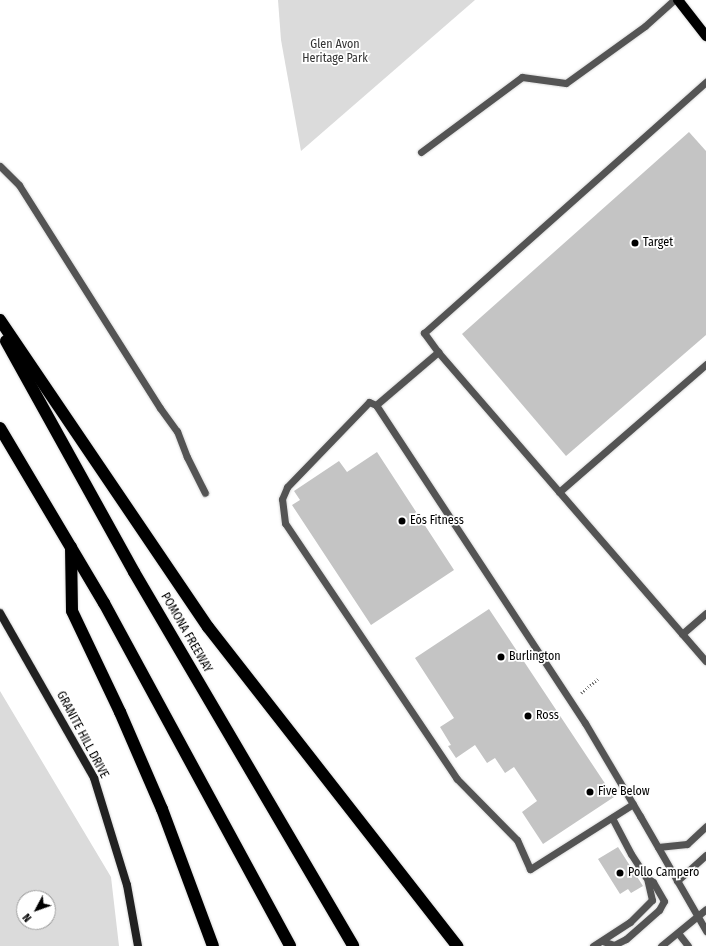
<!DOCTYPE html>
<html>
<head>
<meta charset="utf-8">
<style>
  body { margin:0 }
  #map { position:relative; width:706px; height:946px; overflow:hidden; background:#fff; font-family:"Fira Sans Condensed",sans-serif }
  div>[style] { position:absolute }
  .green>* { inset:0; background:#dbdbdb }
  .building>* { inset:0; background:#c4c4c4 }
  .path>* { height:2.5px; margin-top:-1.25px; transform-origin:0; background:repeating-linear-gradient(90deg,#767676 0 1px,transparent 0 3px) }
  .roads { filter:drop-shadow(0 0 1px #dbdbdb) drop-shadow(0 0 1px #dbdbdb) }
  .lane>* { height:7px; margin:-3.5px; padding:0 3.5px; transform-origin:3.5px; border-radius:3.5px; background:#545454 }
  .secondary>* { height:8px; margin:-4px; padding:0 4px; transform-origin:4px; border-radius:4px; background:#212121 }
  .primary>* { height:10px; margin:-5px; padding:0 5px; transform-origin:5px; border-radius:5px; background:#000 }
  .highway>* { height:12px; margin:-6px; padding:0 6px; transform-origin:6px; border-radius:6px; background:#000 }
  .dots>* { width:11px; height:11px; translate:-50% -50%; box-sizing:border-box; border:2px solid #fff; border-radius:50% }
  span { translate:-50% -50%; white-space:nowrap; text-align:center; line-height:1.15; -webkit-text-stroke:3.5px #fff; paint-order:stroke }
  .park-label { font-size:12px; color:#323232 }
  .poi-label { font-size:12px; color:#000 }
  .left { translate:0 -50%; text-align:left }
  .street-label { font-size:12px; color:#000 }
  .north { position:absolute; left:16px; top:890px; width:40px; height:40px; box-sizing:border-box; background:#fff; border:1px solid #999; border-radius:50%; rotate:229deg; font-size:11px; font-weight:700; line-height:16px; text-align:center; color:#000 }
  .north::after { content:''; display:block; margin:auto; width:14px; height:18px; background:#000; clip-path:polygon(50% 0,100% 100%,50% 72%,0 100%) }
</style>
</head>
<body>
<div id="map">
  <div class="green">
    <i style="clip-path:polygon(278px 0,475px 0,301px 151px,281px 40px)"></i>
    <i style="clip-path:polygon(evenodd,0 691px,111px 877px,119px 946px,0 946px,0 691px,24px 898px,48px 898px,48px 922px,24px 922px,24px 898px)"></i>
  </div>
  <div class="building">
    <i style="clip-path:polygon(689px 132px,706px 151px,706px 335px,566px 456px,462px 334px)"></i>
    <i style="clip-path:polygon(377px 452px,454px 570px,371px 625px,292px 505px,300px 500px,294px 491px,339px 461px,347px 472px)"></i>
    <i style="clip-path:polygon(489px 609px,614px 797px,543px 844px,522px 812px,537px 801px,514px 767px,505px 773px,495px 758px,487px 763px,475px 745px,456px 758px,448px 746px,451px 745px,440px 727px,454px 718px,415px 658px)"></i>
    <i style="clip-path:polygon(618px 847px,643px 886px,631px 893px,628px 889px,620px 894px,598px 859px)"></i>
  </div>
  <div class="path">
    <i style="left:581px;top:693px;width:23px;rotate:-40deg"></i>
  </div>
  <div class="roads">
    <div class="lane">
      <i style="left:421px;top:152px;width:126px;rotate:-36.6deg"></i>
      <i style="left:522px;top:77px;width:44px;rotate:7.8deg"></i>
      <i style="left:566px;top:83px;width:97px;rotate:-35.8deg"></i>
      <i style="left:645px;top:26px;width:39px;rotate:-42deg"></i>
      <i style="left:0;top:166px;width:27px;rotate:45deg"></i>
      <i style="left:19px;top:185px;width:264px;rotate:57.7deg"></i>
      <i style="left:160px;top:408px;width:29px;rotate:54deg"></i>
      <i style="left:177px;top:431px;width:28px;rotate:69deg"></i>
      <i style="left:187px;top:457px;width:40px;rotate:63.4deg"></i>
      <i style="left:438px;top:352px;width:24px;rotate:-126deg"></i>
      <i style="left:424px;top:333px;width:378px;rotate:-41.7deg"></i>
      <i style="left:376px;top:405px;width:82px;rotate:-40.5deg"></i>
      <i style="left:438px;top:352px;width:409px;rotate:49.1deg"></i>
      <i style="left:559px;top:492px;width:195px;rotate:-41deg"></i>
      <i style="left:682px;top:634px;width:32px;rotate:-41deg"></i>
      <i style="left:633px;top:804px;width:122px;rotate:147.7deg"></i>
      <i style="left:530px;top:869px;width:32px;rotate:-114deg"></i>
      <i style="left:517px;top:840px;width:86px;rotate:-134.5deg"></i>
      <i style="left:457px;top:779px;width:308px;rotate:-123.9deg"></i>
      <i style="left:285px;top:523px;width:24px;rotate:-97deg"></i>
      <i style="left:282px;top:499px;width:13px;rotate:-67deg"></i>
      <i style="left:287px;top:487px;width:118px;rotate:-46deg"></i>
      <i style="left:369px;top:402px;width:8px;rotate:23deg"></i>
      <i style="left:376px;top:405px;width:381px;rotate:56.7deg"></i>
      <i style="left:585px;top:723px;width:108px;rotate:59.4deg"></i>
      <i style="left:640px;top:816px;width:133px;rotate:60.1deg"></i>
      <i style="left:658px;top:847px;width:29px;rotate:-6deg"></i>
      <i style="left:687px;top:844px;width:26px;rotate:-43deg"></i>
      <i style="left:677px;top:881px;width:39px;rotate:-42deg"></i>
      <i style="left:678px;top:933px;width:16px;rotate:52deg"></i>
      <i style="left:602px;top:941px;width:13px;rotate:18deg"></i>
      <i style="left:614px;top:945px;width:13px;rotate:-27deg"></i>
      <i style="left:626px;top:939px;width:44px;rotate:-41.3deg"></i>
      <i style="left:659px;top:910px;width:10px;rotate:-61deg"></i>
      <i style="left:664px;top:901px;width:22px;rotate:-120deg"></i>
      <i style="left:653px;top:882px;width:9px;rotate:-144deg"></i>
      <i style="left:646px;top:877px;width:27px;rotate:-123deg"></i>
      <i style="left:631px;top:854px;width:41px;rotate:-117.8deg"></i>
      <i style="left:593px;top:946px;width:44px;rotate:-33deg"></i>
      <i style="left:630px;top:922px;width:31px;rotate:-45deg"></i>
      <i style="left:652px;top:900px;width:22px;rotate:-103deg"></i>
      <i style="left:661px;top:946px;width:58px;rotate:-39.4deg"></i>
    </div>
    <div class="secondary">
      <i style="left:0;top:613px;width:190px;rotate:60.3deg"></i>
      <i style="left:94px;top:778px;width:112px;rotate:72.9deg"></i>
      <i style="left:127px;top:885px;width:62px;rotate:79.8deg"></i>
    </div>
    <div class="primary">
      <i style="left:678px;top:0;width:46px;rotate:52.1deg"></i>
    </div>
    <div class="highway">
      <i style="left:0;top:320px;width:371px;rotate:55.9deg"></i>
      <i style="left:208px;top:627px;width:405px;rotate:52deg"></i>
      <i style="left:6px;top:341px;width:264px;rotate:61deg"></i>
      <i style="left:134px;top:572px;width:433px;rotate:59.6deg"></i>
      <i style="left:0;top:428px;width:204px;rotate:59.3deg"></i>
      <i style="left:104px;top:603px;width:390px;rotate:61.5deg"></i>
      <i style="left:71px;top:547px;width:64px;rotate:89.1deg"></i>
      <i style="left:72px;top:611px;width:112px;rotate:64.6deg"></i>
      <i style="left:120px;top:712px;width:106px;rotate:66.6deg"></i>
      <i style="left:162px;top:809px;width:146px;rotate:69.6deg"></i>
    </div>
  </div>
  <div class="dots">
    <i style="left:635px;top:243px;background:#000"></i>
    <i style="left:402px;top:521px;background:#000"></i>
    <i style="left:501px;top:657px;background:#000"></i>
    <i style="left:528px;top:716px;background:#000"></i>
    <i style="left:590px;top:792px;background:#000"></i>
    <i style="left:620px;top:873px;background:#000"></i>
  </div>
  <div class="park-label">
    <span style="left:335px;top:52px">Glen Avon<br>Heritage Park</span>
  </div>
  <div class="poi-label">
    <span class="left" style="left:643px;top:243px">Target</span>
    <span class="left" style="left:410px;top:521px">Eōs Fitness</span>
    <span class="left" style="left:509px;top:657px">Burlington</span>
    <span class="left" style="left:536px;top:716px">Ross</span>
    <span class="left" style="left:598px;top:792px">Five Below</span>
    <span class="left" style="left:628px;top:873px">Pollo Campero</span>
  </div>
  <div class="street-label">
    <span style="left:186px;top:633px;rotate:60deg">POMONA FREEWAY</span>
    <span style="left:82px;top:735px;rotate:62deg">GRANITE HILL DRIVE</span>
  </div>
  <div class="north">N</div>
</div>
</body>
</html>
